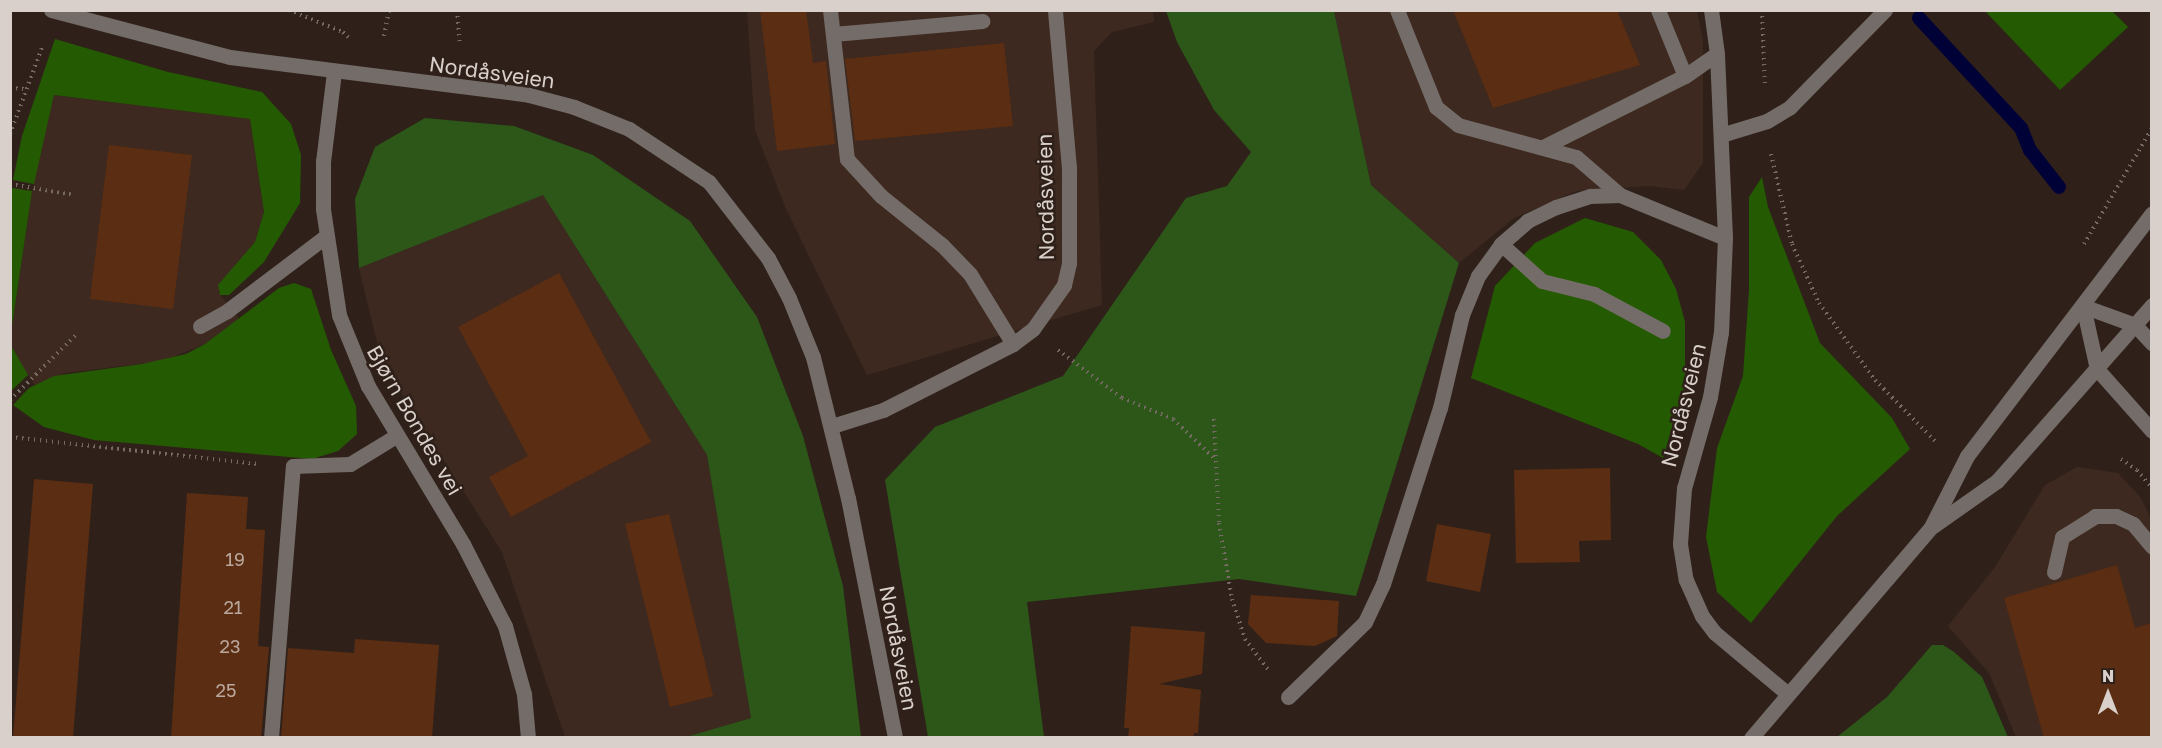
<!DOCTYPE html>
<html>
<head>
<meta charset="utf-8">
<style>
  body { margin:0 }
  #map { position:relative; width:2162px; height:748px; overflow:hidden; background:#2f211a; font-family:"Golos Text",sans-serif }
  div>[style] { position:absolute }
  .built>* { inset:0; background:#3d291f }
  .green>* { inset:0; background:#245b02 }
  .forest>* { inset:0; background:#2c5719 }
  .stream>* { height:14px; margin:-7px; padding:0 7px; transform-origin:7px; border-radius:7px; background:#000136 }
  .building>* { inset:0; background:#5b2d12 }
  .path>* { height:4px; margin-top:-2px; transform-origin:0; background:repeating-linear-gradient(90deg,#766a64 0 1.5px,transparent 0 6px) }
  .minor>* { height:15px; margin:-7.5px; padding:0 7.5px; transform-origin:7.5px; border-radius:7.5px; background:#746c68 }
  span { translate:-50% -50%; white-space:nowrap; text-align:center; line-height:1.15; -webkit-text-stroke:5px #2f211a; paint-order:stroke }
  .number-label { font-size:18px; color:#baa79d }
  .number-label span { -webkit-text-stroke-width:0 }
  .street-label { font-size:21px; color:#d9d0cb }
  .frame { position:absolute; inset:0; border:12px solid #d9d0cb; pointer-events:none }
  .north { position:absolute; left:2078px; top:664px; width:60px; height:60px; -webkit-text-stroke:4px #2f211a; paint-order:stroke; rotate:0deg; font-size:16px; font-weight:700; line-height:24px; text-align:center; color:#d9d0cb }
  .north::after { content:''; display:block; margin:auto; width:21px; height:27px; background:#d9d0cb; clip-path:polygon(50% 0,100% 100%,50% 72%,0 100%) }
</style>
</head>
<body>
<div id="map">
  <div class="built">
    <i style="clip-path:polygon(747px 11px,1153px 11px,1154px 22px,1112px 32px,1094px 51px,1102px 305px,867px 375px,786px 209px,755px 130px)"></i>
    <i style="clip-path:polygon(1334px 11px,1697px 11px,1703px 41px,1703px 163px,1684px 190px,1648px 186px,1576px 191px,1514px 218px,1459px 263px,1371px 185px)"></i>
    <i style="clip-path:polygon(54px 95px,250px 119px,264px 212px,255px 242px,225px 278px,218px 292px,239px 319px,205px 344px,163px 361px,65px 373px,35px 385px,20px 364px,12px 346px,12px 326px,32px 191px)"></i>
    <i style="clip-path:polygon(543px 195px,707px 455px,751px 718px,686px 737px,565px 737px,502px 552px,382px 363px,359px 268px)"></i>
    <i style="clip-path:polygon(2077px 467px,2118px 473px,2141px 498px,2151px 519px,2151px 737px,2016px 737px,1989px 673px,1948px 626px,1995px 567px,2045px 485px)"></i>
  </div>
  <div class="green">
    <i style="clip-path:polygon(1985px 11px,2112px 11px,2128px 27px,2060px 90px)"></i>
    <i style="clip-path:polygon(55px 39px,168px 72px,262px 92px,291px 124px,301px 155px,300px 203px,264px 262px,229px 295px,220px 295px,218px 285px,255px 242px,264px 212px,250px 119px,54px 95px,34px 184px,13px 180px,22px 136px)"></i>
    <i style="clip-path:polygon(1762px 177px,1768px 207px,1820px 343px,1892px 418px,1910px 449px,1837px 516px,1751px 623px,1717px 592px,1706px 537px,1717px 448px,1743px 376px,1749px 290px,1749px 197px)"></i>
    <i style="clip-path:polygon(12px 188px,32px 191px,12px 326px,12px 347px,28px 375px,11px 391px)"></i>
    <i style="clip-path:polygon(1585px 218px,1633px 232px,1661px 260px,1676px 289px,1685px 322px,1685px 385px,1663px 458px,1638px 444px,1471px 378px,1495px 286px,1535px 243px)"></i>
    <i style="clip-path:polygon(294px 283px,311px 289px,331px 350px,356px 406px,357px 434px,338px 451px,312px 459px,94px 440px,44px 427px,13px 405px,29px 388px,54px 376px,142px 364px,186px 354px,205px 344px,279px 288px)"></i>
  </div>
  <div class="forest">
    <i style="clip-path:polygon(1166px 11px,1334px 11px,1371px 185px,1459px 263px,1356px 596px,1239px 579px,1027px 602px,1044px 737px,928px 737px,885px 480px,935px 427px,1063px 376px,1186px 198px,1227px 186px,1251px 152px,1214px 110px,1177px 42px)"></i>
    <i style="clip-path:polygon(425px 118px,514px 126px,593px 155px,690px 221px,757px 317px,803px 436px,843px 586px,861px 737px,686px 737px,751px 718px,707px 455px,543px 195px,359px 268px,355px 199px,375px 147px)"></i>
    <i style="clip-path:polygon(1932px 645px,1943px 645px,1954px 652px,1982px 677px,2008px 737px,1837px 737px,1887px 697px)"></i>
  </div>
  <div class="stream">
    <i style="left:1919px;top:18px;width:150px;rotate:47.2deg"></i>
    <i style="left:2021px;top:128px;width:24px;rotate:68deg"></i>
    <i style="left:2030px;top:150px;width:47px;rotate:51.9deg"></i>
  </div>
  <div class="building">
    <i style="clip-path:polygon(760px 10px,806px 10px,813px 63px,826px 61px,835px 144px,777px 151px)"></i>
    <i style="clip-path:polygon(1453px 10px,1617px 10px,1640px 65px,1493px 108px)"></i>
    <i style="clip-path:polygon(1004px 43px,1013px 126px,855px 141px,845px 59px)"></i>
    <i style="clip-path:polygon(109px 145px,192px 155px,173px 309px,90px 299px)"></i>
    <i style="clip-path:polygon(559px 273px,651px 442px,511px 517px,489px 477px,528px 456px,458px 327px)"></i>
    <i style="clip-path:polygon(1610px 468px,1611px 540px,1579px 541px,1580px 562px,1516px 563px,1514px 470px)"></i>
    <i style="clip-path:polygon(34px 479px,93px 484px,73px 738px,13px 738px)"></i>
    <i style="clip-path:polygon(187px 493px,248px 497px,246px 529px,265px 530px,258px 646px,269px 647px,261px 738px,171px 738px)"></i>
    <i style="clip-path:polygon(669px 514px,713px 696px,670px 707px,625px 524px)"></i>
    <i style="clip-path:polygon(1437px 524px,1491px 534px,1480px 592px,1426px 581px)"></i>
    <i style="clip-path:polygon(2117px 565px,2135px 628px,2151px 623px,2151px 738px,2044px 738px,2004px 598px)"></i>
    <i style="clip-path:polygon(1251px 595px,1339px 601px,1337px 636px,1315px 646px,1266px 643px,1248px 624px)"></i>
    <i style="clip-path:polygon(1131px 626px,1205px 632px,1202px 674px,1159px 684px,1201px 690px,1198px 733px,1194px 733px,1193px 738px,1128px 738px,1129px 728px,1124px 728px)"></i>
    <i style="clip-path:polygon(355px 639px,439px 645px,432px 738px,281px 738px,288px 648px,354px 653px)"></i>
  </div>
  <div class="path">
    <i style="left:289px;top:10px;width:58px;rotate:22.2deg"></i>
    <i style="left:343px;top:32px;width:10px;rotate:45deg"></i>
    <i style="left:457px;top:10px;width:36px;rotate:85deg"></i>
    <i style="left:1762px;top:10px;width:74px;rotate:87.7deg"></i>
    <i style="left:384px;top:36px;width:26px;rotate:-79deg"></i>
    <i style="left:10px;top:88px;width:14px;rotate:4deg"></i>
    <i style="left:10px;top:134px;width:95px;rotate:-69.7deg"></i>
    <i style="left:1771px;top:154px;width:92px;rotate:76.9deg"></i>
    <i style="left:1792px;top:244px;width:65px;rotate:65.4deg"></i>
    <i style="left:1819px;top:303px;width:95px;rotate:54deg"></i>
    <i style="left:1875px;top:380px;width:86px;rotate:45.5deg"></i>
    <i style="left:10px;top:184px;width:65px;rotate:9.8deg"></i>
    <i style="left:2084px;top:244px;width:134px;rotate:-59.6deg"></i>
    <i style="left:1058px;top:350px;width:80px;rotate:36.9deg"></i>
    <i style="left:1122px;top:398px;width:55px;rotate:22.4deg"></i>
    <i style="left:1173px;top:419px;width:58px;rotate:43.6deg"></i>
    <i style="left:10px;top:400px;width:93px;rotate:-44.6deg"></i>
    <i style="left:1214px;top:419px;width:104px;rotate:87.2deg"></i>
    <i style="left:1219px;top:523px;width:77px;rotate:80.3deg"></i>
    <i style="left:1232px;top:599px;width:42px;rotate:72deg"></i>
    <i style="left:1245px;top:639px;width:41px;rotate:52.9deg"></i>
    <i style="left:10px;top:437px;width:251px;rotate:6.2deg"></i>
    <i style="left:2121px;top:459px;width:19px;rotate:35deg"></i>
    <i style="left:2137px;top:470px;width:23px;rotate:50deg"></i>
  </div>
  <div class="minor">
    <i style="left:51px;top:10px;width:185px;rotate:14.7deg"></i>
    <i style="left:230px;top:57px;width:301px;rotate:7.2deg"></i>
    <i style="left:529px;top:95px;width:47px;rotate:14.9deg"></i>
    <i style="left:574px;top:107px;width:59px;rotate:21.8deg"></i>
    <i style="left:629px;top:129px;width:96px;rotate:33.5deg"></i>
    <i style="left:709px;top:182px;width:96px;rotate:52.2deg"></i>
    <i style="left:768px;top:258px;width:45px;rotate:62.3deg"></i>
    <i style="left:789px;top:298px;width:64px;rotate:67.9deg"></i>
    <i style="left:813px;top:357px;width:145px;rotate:76.1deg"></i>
    <i style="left:848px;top:498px;width:245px;rotate:78.9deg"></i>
    <i style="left:830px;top:10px;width:150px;rotate:83.5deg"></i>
    <i style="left:847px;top:159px;width:50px;rotate:47.4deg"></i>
    <i style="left:881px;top:196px;width:78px;rotate:38.8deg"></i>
    <i style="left:942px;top:245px;width:40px;rotate:46deg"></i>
    <i style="left:970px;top:274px;width:82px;rotate:58.4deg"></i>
    <i style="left:1397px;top:10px;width:105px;rotate:68.1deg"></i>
    <i style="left:1436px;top:107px;width:28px;rotate:39deg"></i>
    <i style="left:1458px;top:125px;width:122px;rotate:15.2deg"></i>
    <i style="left:1576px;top:157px;width:58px;rotate:40.8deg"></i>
    <i style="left:1658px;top:10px;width:71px;rotate:67.8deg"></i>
    <i style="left:1711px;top:10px;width:44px;rotate:82.2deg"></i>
    <i style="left:1717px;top:54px;width:184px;rotate:87.5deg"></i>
    <i style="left:1725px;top:238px;width:94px;rotate:92.4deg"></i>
    <i style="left:1721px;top:332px;width:66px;rotate:99.6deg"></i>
    <i style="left:1710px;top:397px;width:95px;rotate:105.9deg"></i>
    <i style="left:1684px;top:488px;width:56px;rotate:94.1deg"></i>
    <i style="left:1680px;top:544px;width:36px;rotate:81deg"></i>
    <i style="left:1686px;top:580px;width:39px;rotate:66deg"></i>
    <i style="left:1702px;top:616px;width:21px;rotate:53deg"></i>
    <i style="left:1715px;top:633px;width:95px;rotate:39.9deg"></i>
    <i style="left:833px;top:34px;width:150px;rotate:-5deg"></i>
    <i style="left:334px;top:72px;width:90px;rotate:97deg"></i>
    <i style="left:323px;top:161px;width:48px;rotate:90deg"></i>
    <i style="left:323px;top:209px;width:107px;rotate:81.4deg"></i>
    <i style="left:339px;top:315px;width:77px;rotate:67.8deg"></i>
    <i style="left:368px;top:386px;width:184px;rotate:59deg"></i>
    <i style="left:463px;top:544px;width:92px;rotate:62.9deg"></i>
    <i style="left:505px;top:626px;width:71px;rotate:74.4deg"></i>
    <i style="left:524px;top:694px;width:44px;rotate:84.8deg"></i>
    <i style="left:1721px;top:135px;width:48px;rotate:-16.9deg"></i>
    <i style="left:1767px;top:121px;width:27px;rotate:-31deg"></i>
    <i style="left:1790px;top:107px;width:136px;rotate:-45.6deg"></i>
    <i style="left:1543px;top:147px;width:159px;rotate:-26.6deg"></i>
    <i style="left:1685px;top:76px;width:39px;rotate:-35deg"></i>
    <i style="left:1501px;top:244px;width:55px;rotate:42.1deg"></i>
    <i style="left:1542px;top:281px;width:54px;rotate:14deg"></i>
    <i style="left:1594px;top:294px;width:78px;rotate:28.2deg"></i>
    <i style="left:2083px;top:306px;width:65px;rotate:77.5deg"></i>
    <i style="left:2097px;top:369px;width:83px;rotate:48.4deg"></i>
    <i style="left:2083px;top:306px;width:55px;rotate:20.1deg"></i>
    <i style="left:2135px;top:325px;width:25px;rotate:47deg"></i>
    <i style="left:200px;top:326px;width:31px;rotate:-29deg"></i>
    <i style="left:227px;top:311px;width:123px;rotate:-37.1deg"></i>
    <i style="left:832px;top:426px;width:53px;rotate:-17.4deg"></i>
    <i style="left:883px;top:410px;width:146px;rotate:-26.9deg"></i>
    <i style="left:1013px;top:344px;width:25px;rotate:-37deg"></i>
    <i style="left:1033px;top:329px;width:54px;rotate:-54.8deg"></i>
    <i style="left:1064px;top:285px;width:23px;rotate:-77deg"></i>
    <i style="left:1069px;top:263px;width:95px;rotate:-90deg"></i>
    <i style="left:1069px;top:168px;width:159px;rotate:-95.1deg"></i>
    <i style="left:1933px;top:526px;width:78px;rotate:-35.1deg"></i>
    <i style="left:1997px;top:481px;width:235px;rotate:-48.6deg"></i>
    <i style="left:2054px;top:572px;width:36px;rotate:-77deg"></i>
    <i style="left:2062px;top:537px;width:39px;rotate:-32deg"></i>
    <i style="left:2095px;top:516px;width:21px"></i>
    <i style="left:2116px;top:516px;width:19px;rotate:25deg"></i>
    <i style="left:2133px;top:524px;width:30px;rotate:50deg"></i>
    <i style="left:1288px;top:697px;width:107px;rotate:-44.2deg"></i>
    <i style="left:1365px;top:622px;width:42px;rotate:-64.7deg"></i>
    <i style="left:1383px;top:584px;width:185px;rotate:-72.1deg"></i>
    <i style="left:1440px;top:408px;width:96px;rotate:-76.7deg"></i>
    <i style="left:1462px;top:315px;width:42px;rotate:-67.7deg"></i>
    <i style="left:1478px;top:276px;width:39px;rotate:-54deg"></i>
    <i style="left:1501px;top:244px;width:35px;rotate:-41deg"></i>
    <i style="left:1527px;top:221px;width:32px;rotate:-26deg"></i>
    <i style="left:1556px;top:207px;width:36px;rotate:-18deg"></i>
    <i style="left:1590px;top:196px;width:30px;rotate:-2deg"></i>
    <i style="left:1620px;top:195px;width:113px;rotate:22.3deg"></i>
    <i style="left:271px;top:738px;width:273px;rotate:-85.4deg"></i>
    <i style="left:293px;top:466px;width:57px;rotate:-2deg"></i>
    <i style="left:350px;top:464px;width:54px;rotate:-31.3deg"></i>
    <i style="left:1751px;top:738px;width:277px;rotate:-49.5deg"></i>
    <i style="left:1931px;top:527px;width:80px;rotate:-63.1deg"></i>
    <i style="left:1967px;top:456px;width:305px;rotate:-52.7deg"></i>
  </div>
  <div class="number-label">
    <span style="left:235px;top:559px">19</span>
    <span style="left:233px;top:607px">21</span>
    <span style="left:230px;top:646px">23</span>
    <span style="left:226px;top:690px">25</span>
  </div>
  <div class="street-label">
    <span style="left:492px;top:72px;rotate:8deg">Nordåsveien</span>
    <span style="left:1045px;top:197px;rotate:-91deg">Nordåsveien</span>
    <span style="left:1683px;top:405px;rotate:-76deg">Nordåsveien</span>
    <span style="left:415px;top:420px;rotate:60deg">Bjørn Bondes vei</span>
    <span style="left:899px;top:648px;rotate:79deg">Nordåsveien</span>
  </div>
  <div class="frame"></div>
  <div class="north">N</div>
</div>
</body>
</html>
